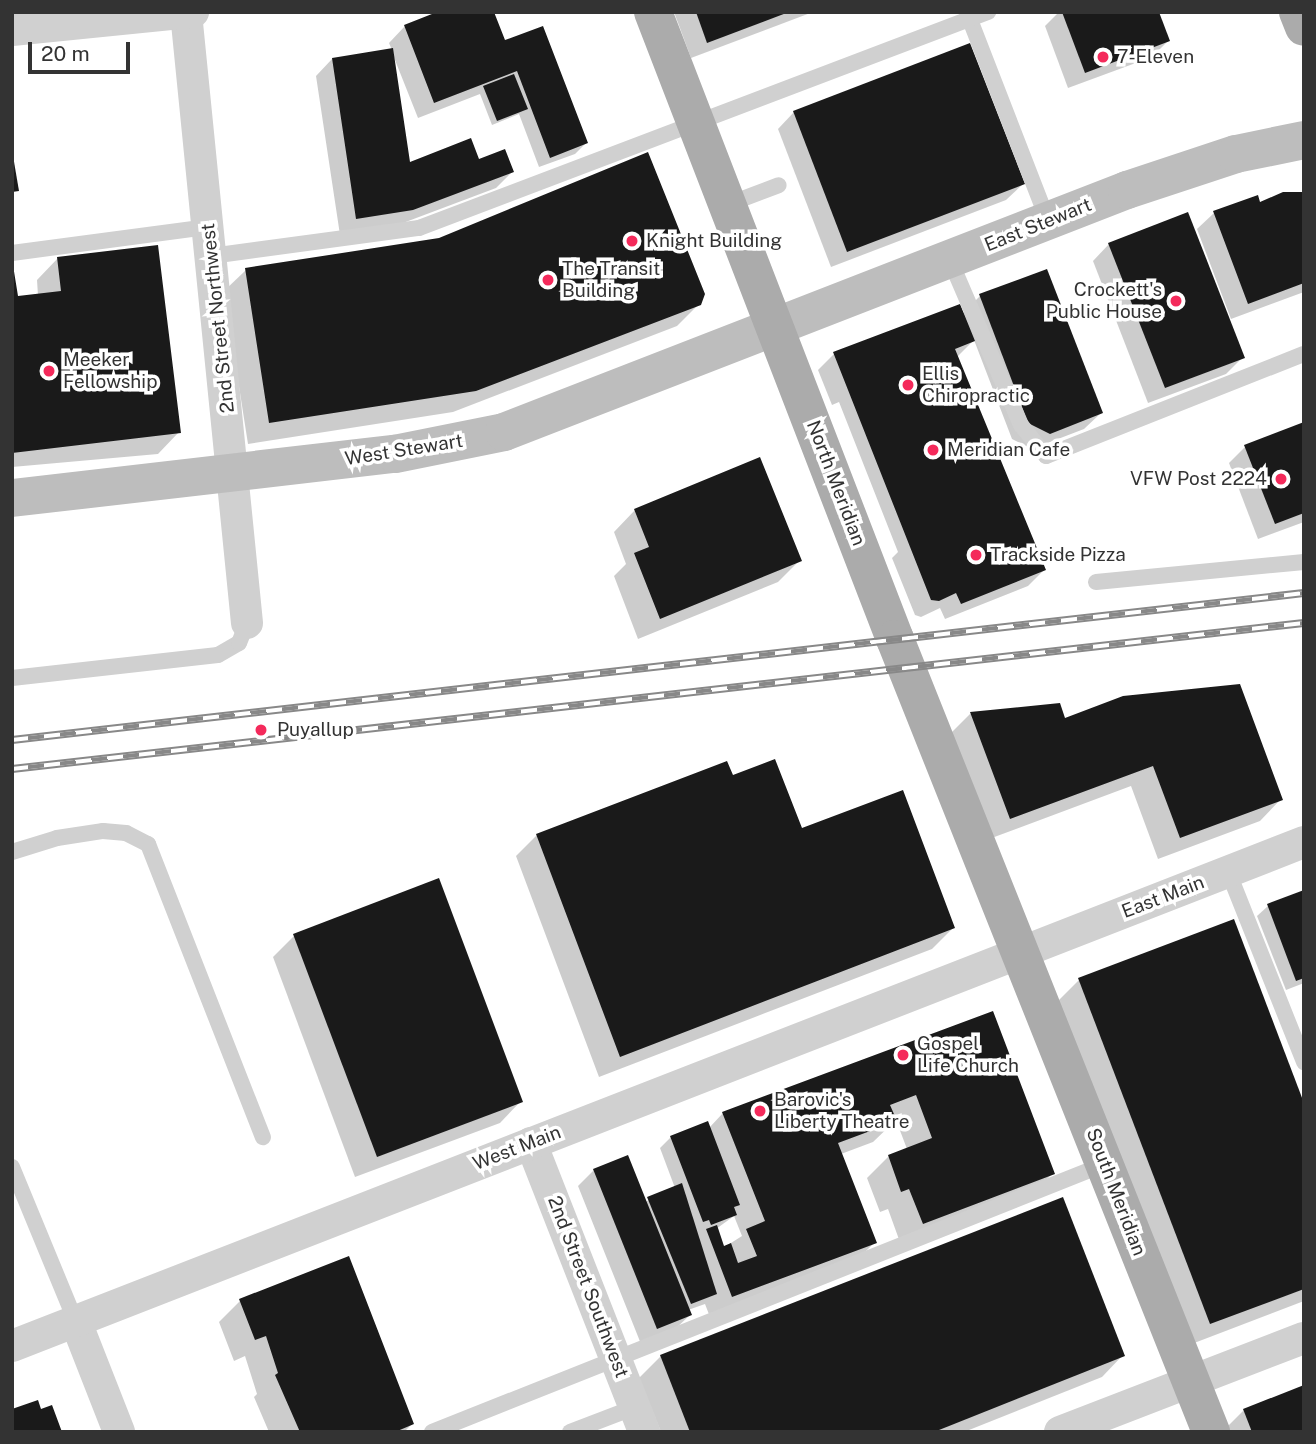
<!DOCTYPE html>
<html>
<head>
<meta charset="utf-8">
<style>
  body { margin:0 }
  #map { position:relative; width:1316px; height:1444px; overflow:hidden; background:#fff; font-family:"Public Sans",sans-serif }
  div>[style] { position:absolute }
  .shadow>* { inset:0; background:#0003 }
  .building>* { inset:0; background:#1a1a1a }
  .lane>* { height:16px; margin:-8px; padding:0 8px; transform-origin:8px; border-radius:8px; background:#d0d0d0 }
  .street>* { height:32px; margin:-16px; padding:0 16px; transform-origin:16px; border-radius:16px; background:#d0d0d0 }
  .secondary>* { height:38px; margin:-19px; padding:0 19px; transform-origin:19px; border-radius:19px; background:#bdbdbd }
  .primary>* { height:38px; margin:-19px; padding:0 19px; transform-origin:19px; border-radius:19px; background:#ababab }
  .rail>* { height:8px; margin-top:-4px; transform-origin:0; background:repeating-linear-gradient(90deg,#fff 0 16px,#888 0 32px); box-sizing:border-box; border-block:2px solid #888 }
  .dots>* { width:19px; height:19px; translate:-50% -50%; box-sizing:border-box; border:4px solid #fff; border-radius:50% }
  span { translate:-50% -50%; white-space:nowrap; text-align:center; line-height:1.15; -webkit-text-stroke:7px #fff; paint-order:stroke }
  .poi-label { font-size:19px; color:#333 }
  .left { translate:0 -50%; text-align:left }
  .right { translate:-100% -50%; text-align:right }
  .street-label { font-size:19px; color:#333 }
  .frame { position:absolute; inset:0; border:14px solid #333; pointer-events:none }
  .scale { position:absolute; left:28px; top:42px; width:102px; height:32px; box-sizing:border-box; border:4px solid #333; border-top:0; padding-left:9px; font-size:21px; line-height:24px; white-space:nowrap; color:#333; -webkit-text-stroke:5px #fff; paint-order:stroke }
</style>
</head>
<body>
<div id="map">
  <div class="shadow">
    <i style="clip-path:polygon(674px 12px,813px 12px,691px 58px)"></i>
    <i style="clip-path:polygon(1059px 12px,1157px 12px,1168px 41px,1152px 57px,1068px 88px,1045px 26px)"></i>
    <i style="clip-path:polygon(405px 26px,504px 43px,586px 143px,575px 154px,539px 167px,519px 114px,492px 125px,480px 94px,418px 118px,393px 55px,409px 164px,478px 161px,512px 172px,496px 188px,395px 226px,340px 235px,316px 76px,332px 59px,392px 50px,389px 43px)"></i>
    <i style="clip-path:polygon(794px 112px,1023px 184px,1006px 200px,831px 267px,778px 129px)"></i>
    <i style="clip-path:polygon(1304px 193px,1304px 292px,1231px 319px,1197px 229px,1214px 213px,1256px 197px,1259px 204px)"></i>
    <i style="clip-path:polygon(439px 240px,699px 304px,677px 326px,453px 412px,248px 444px,224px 291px,246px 270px)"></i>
    <i style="clip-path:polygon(1109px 244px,1242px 358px,1226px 374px,1148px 403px,1093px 261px)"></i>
    <i style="clip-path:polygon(58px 258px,179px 432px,158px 454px,12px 467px,12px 264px,17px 298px,38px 296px,37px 280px)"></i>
    <i style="clip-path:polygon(980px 296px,1101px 413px,1084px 429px,1032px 449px,1012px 439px,974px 340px,957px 357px,1044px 570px,1028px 586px,945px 619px,940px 608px,921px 617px,915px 615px,892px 558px,898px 552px,839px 402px,832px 405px,818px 370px,834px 354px,962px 314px)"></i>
    <i style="clip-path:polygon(1304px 424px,1304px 522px,1258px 539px,1229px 463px,1245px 447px)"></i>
    <i style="clip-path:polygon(635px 510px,800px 560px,778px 582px,638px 639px,614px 576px,626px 564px,614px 532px)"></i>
    <i style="clip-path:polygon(1058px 705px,1064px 720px,1281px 799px,1260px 821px,1158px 859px,1131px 786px,989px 839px,949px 735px,970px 714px)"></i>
    <i style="clip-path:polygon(732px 777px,801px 831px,953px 928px,932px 949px,599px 1077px,516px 856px,537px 835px)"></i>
    <i style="clip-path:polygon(1304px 892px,1304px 983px,1286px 990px,1257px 916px,1268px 906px)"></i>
    <i style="clip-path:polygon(294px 936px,521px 1101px,500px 1123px,355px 1177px,273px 957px)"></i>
    <i style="clip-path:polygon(1079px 980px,1304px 1108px,1304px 1301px,1189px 1345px,1058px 1001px)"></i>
    <i style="clip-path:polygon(evenodd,992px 1013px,1053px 1173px,1032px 1194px,901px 1245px,888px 1209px,880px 1212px,867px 1178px,889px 1156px,907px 1149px,896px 1120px,873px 1142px,841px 1154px,875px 1242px,853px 1264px,710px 1317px,705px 1304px,688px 1310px,690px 1315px,673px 1331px,641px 1344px,578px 1186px,594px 1170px,645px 1202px,675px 1188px,660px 1148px,671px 1137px,709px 1128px,723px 1113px,992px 1013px,734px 1216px,742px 1236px,723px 1248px,716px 1229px,734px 1216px)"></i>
    <i style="clip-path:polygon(240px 1301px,412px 1424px,404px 1432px,269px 1432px,254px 1397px,257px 1394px,245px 1356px,234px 1361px,219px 1322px)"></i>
    <i style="clip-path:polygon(1123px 1355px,1102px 1377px,964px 1432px,661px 1432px,639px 1378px,661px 1356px)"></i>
    <i style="clip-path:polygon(1244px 1410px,1304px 1432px,1230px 1432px,1228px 1426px)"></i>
  </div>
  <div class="building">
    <i style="clip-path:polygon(437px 12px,494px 12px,505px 40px,543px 26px,588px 143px,550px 158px,517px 71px,434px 103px,404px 25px)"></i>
    <i style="clip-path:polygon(696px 12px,789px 12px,707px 43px)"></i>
    <i style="clip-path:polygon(1062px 12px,1159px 12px,1170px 41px,1085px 73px)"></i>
    <i style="clip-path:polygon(970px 43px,1025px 184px,847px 252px,793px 111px)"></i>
    <i style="clip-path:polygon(393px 48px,410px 162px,471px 138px,479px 159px,505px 149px,514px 172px,413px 210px,356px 219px,332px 58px)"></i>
    <i style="clip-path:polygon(514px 74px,528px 109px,497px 121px,483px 86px)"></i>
    <i style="clip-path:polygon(12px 150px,19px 191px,12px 192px)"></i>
    <i style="clip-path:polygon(648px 152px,705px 294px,701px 305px,476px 391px,269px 423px,245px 268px,439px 238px)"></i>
    <i style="clip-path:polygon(1283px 192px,1304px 192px,1304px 283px,1248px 304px,1213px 211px,1258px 195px,1260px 202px)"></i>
    <i style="clip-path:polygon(1188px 212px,1245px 358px,1165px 388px,1108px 243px)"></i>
    <i style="clip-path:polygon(158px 245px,181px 433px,12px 453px,12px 259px,18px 296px,61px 291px,57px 257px)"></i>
    <i style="clip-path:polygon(1047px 269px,1103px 413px,1050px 434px,1028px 423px,979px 294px)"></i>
    <i style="clip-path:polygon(960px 304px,975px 341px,955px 349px,1046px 570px,961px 604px,956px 593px,939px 601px,931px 600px,833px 352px)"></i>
    <i style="clip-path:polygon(1304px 422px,1304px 513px,1275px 524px,1244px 445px)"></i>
    <i style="clip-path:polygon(760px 457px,802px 561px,660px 619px,634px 553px,649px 547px,634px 509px)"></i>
    <i style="clip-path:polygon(1240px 684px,1283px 800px,1180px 838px,1153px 766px,1010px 819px,970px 712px,1060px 703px,1065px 718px,1123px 696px)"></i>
    <i style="clip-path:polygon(775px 759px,802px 828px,903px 790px,955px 928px,620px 1057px,536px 834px,727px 761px,733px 775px)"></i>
    <i style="clip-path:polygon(439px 878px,523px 1102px,377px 1157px,293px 934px)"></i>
    <i style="clip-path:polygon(1304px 890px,1304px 978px,1296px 981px,1267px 904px)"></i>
    <i style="clip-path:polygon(1234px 919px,1304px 1103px,1304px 1289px,1210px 1324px,1078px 978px)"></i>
    <i style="clip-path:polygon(993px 1011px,1055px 1174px,923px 1224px,909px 1189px,901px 1192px,888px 1155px,932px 1138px,916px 1095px,890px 1105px,897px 1121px,838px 1143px,877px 1243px,732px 1297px,706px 1229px,717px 1225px,724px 1246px,731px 1243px,738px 1263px,757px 1256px,746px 1229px,765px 1221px,722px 1112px)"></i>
    <i style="clip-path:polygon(708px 1121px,740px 1205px,734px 1207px,737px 1215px,711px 1225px,709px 1220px,703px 1222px,670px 1136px)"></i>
    <i style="clip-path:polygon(628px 1155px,692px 1315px,657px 1329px,593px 1169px)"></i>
    <i style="clip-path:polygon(682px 1183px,717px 1294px,691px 1304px,647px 1197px)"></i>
    <i style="clip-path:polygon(1063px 1197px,1125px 1356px,934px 1432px,690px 1432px,660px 1355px)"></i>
    <i style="clip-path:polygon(349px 1256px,414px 1424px,395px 1432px,300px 1432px,275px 1375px,278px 1373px,266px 1336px,255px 1340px,239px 1299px)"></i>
    <i style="clip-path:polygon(1304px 1385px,1304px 1432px,1252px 1432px,1243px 1409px)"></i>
    <i style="clip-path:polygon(38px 1400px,41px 1409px,52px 1405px,62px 1432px,12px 1432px,12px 1409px)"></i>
  </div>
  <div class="lane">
    <i style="left:967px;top:12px;width:224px;rotate:68.8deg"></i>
    <i style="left:729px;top:204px;width:53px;rotate:-20.8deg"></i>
    <i style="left:12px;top:253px;width:198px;rotate:-7.6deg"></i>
    <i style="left:211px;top:256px;width:210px;rotate:-7.7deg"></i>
    <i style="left:419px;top:228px;width:609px;rotate:-20.79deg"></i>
    <i style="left:950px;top:260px;width:180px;rotate:66.7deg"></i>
    <i style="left:1021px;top:425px;width:40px;rotate:51deg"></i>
    <i style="left:1046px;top:456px;width:277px;rotate:-21.6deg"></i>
    <i style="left:1096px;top:582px;width:209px;rotate:-5.5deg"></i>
    <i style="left:12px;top:678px;width:207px;rotate:-6.4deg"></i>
    <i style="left:218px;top:655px;width:24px;rotate:-30deg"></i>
    <i style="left:239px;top:643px;width:22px;rotate:-68deg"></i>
    <i style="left:12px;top:852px;width:47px;rotate:-17.3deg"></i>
    <i style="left:57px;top:838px;width:47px;rotate:-8.7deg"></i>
    <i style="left:103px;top:831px;width:23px;rotate:5deg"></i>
    <i style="left:126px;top:833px;width:25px;rotate:27deg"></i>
    <i style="left:148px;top:844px;width:315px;rotate:68.6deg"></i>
    <i style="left:1228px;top:871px;width:206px;rotate:68.3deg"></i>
    <i style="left:12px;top:1167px;width:168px;rotate:67.6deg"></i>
    <i style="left:432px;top:1432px;width:724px;rotate:-21.71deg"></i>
    <i style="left:570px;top:1432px;width:70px;rotate:-21deg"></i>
  </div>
  <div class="street">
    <i style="left:186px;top:13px;width:613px;rotate:84.29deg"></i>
    <i style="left:12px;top:30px;width:182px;rotate:-5.7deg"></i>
    <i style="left:531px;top:1143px;width:310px;rotate:68.6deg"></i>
    <i style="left:76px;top:1322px;width:118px;rotate:68.6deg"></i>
    <i style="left:12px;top:1346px;width:1387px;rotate:-21.31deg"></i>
    <i style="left:1060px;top:1432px;width:261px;rotate:-21.1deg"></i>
  </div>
  <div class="secondary">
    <i style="left:12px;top:498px;width:386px;rotate:-6.6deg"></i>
    <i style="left:395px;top:454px;width:111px;rotate:-11.4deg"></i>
    <i style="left:504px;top:432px;width:668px;rotate:-21.23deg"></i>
    <i style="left:1127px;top:190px;width:115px;rotate:-18.3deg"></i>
    <i style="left:1236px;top:154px;width:69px;rotate:-11.6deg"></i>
  </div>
  <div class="primary">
    <i style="left:653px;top:12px;width:672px;rotate:68.9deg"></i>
    <i style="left:895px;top:639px;width:854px;rotate:68.27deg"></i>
    <i style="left:1298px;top:12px;width:16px;rotate:68deg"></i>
  </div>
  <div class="rail">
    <i style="left:12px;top:740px;width:1300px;rotate:-6.49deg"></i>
    <i style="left:12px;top:769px;width:1300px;rotate:-6.45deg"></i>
  </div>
  <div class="dots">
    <i style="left:1103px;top:57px;background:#f42a5b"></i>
    <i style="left:632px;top:241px;background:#f42a5b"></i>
    <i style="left:548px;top:280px;background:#f42a5b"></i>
    <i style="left:1176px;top:301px;background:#f42a5b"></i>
    <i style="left:49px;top:371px;background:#f42a5b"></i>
    <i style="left:908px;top:385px;background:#f42a5b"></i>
    <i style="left:933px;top:450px;background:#f42a5b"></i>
    <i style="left:1281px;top:479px;background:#f42a5b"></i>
    <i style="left:976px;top:555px;background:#f42a5b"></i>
    <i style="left:261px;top:730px;background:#f42a5b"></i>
    <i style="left:903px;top:1055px;background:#f42a5b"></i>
    <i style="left:760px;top:1111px;background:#f42a5b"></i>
  </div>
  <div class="poi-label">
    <span class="left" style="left:1117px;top:57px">7-Eleven</span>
    <span class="left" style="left:646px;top:241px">Knight Building</span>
    <span class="left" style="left:562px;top:280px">The Transit<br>Building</span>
    <span class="right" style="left:1162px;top:301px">Crockett's<br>Public House</span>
    <span class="left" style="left:63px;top:371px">Meeker<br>Fellowship</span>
    <span class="left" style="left:922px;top:385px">Ellis<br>Chiropractic</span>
    <span class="left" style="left:947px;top:450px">Meridian Cafe</span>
    <span class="right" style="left:1267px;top:479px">VFW Post 2224</span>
    <span class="left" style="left:990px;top:555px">Trackside Pizza</span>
    <span class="left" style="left:277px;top:730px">Puyallup</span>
    <span class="left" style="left:917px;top:1055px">Gospel<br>Life Church</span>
    <span class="left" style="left:774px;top:1111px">Barovic's<br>Liberty Theatre</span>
  </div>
  <div class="street-label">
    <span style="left:1038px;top:225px;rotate:-22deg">East Stewart</span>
    <span style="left:218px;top:318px;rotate:-96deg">2nd Street Northwest</span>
    <span style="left:404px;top:450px;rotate:-9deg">West Stewart</span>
    <span style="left:836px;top:483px;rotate:69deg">North Meridian</span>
    <span style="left:1163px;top:897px;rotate:-21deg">East Main</span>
    <span style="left:517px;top:1148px;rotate:-21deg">West Main</span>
    <span style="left:1116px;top:1192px;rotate:69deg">South Meridian</span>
    <span style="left:588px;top:1287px;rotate:69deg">2nd Street Southwest</span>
  </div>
  <div class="frame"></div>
  <div class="scale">20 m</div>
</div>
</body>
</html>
